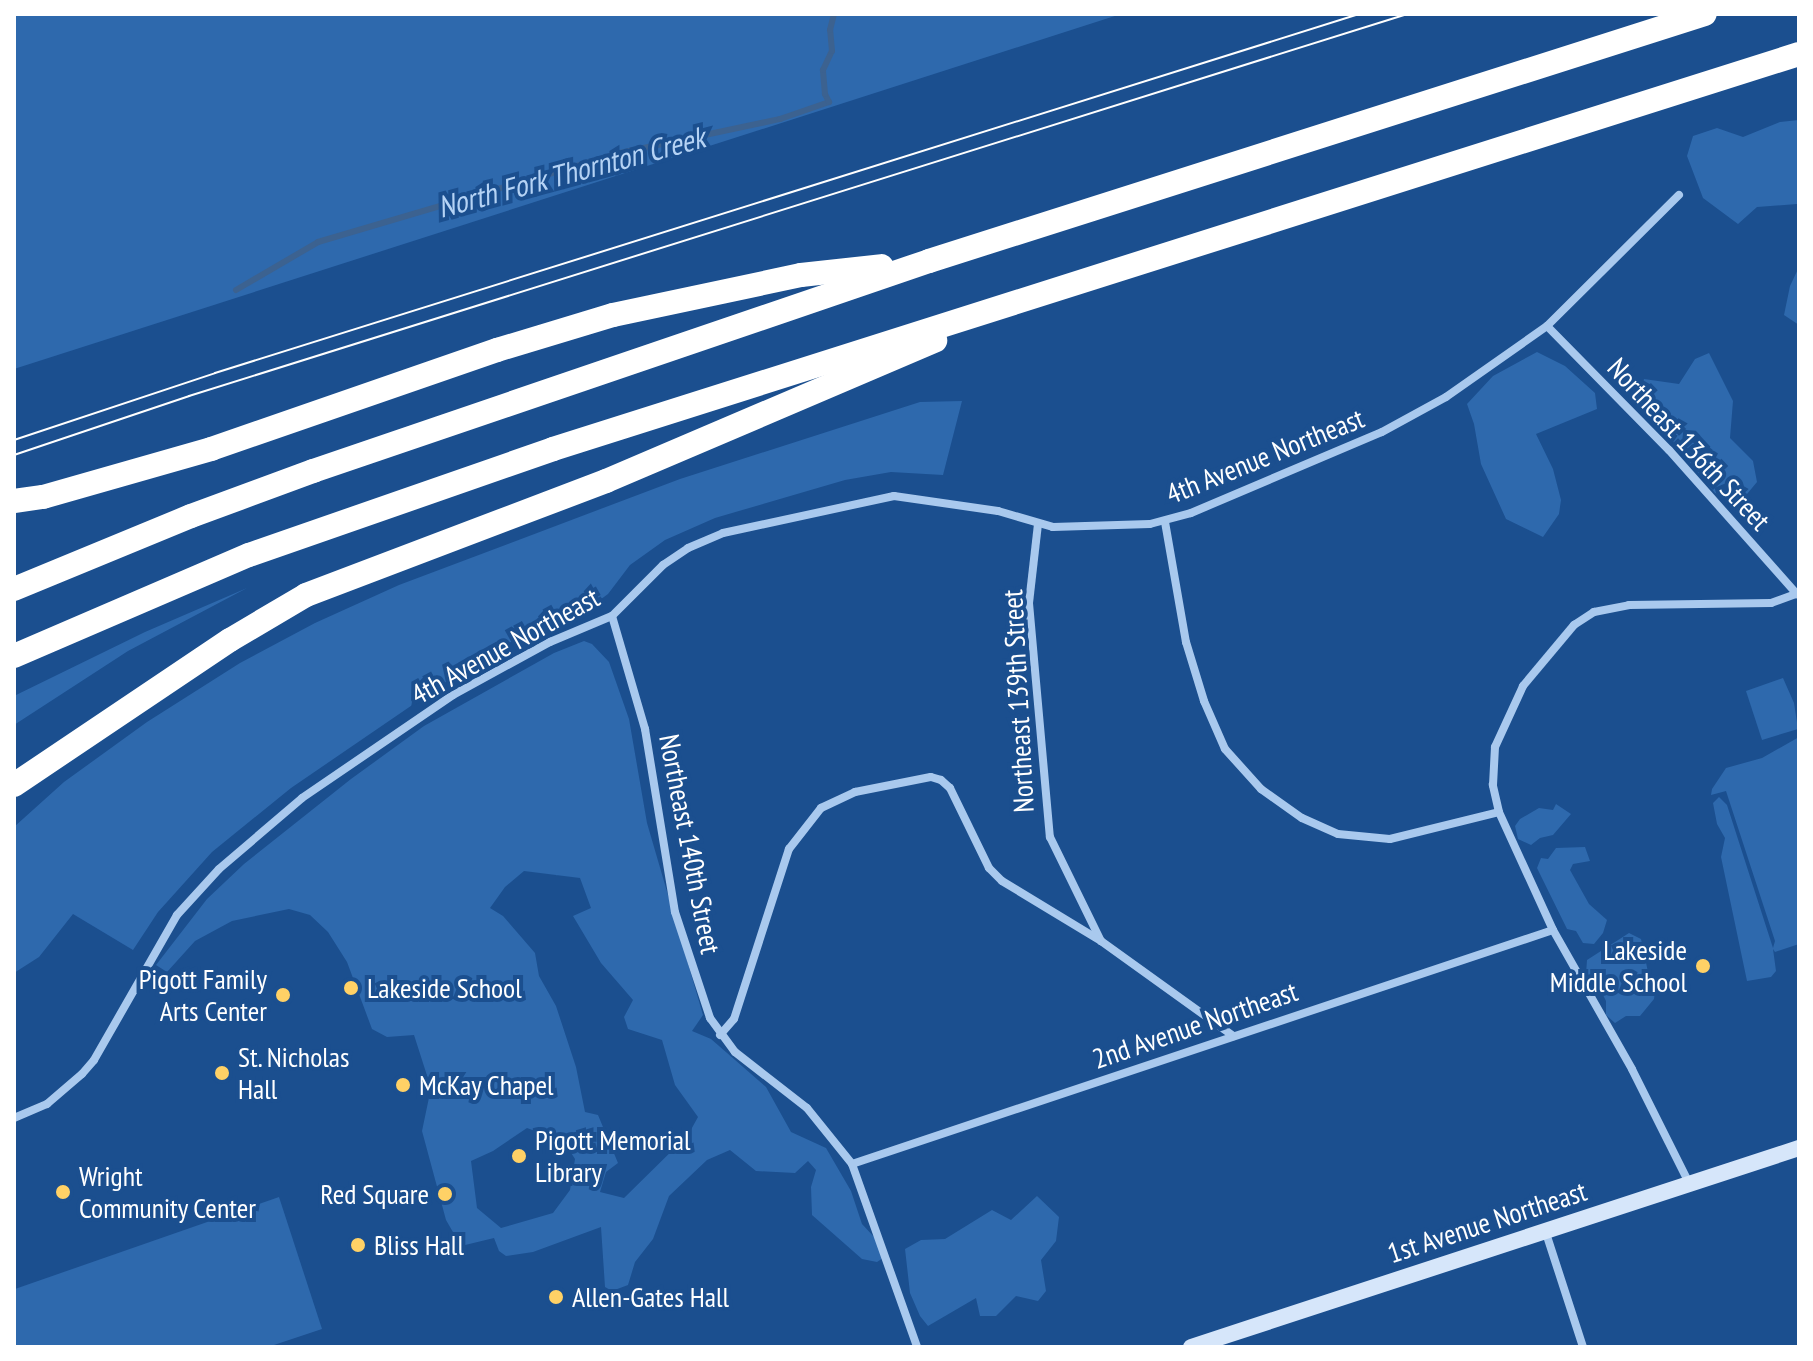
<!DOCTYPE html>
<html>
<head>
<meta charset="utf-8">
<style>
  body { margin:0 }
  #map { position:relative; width:1813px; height:1361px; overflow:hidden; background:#1b4f8f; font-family:"PT Sans Narrow",sans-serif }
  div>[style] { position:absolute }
  .green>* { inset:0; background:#2e69ad }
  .stream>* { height:6px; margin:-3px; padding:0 3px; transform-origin:3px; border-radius:3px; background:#3c6290 }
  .street>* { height:8px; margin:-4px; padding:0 4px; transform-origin:4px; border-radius:4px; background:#a9c9ee }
  .secondary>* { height:16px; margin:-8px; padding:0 8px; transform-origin:8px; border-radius:8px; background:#d6e6fa }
  .highway>* { height:24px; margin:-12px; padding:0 12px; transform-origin:12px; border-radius:12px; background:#fff }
  .tram>* { height:2px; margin:-1px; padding:0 1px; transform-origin:1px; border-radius:1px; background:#fff }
  .dots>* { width:22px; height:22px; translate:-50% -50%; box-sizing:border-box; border:4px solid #1b4f8f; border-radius:50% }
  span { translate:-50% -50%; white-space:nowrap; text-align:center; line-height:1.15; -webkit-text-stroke:8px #1b4f8f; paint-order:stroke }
  .street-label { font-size:28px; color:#fff }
  .poi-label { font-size:28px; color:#fff }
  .right { translate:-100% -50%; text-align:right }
  .left { translate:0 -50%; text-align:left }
  .water-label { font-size:30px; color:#b5d3f5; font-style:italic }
  .frame { position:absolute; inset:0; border:16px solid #fff; pointer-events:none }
</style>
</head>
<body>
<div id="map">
  <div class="green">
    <i style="clip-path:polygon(14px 14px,1121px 14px,14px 369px)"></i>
    <i style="clip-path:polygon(1799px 120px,1797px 204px,1757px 207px,1738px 224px,1703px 198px,1687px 156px,1693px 136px,1717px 128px,1743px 137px,1780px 122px)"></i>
    <i style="clip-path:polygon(1799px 267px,1799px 325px,1784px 315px,1790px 286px)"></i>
    <i style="clip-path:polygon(1537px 352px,1565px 366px,1595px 393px,1597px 409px,1536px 434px,1553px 469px,1561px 500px,1559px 514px,1543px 537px,1506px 519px,1481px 464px,1474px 424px,1467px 404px,1493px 376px)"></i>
    <i style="clip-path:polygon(1709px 353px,1733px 401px,1730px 438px,1753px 461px,1757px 482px,1742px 500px,1715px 493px,1639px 400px,1644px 379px,1679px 384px,1695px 359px)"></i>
    <i style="clip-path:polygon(962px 401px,943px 475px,891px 472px,845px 480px,715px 518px,665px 540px,630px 565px,608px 594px,593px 605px,533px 630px,481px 658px,291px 788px,212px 852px,158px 912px,133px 950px,73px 914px,39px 957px,14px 973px,14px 827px,64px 782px,147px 722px,240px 663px,315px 623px,399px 585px,680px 479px,920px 402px)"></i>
    <i style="clip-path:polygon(247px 588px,128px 651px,14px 725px,14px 696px,145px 632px)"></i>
    <i style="clip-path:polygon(evenodd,584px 641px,592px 644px,609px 662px,629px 719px,647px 823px,703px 1015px,692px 1031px,711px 1039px,766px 1087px,791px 1132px,826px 1148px,851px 1191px,862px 1224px,875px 1238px,883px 1258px,877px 1262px,862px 1259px,812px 1215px,811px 1187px,816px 1170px,808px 1161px,795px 1173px,756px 1171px,730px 1150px,707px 1160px,669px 1196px,653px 1239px,635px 1262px,628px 1285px,612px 1291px,605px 1287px,601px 1227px,533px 1252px,506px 1256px,499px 1251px,494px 1238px,461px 1246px,446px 1220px,422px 1131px,431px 1088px,414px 1035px,387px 1037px,372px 1029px,347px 962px,328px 932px,310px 915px,289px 909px,232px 921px,195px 941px,167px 972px,156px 965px,207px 899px,244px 864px,351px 779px,424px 726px,554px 653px,584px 641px,524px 871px,580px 878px,591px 908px,573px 916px,601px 963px,633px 1000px,624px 1017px,628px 1029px,662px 1040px,675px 1085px,698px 1117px,688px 1135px,624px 1198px,600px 1192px,606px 1172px,618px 1163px,598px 1115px,585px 1112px,576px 1067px,556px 1006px,539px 976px,535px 953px,503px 916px,490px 908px,505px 887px,524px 871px,584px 641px,527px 1128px,564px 1142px,575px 1159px,570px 1190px,553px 1213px,501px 1228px,477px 1208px,471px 1161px,493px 1151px,527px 1128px)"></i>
    <i style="clip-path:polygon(1783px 678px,1794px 703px,1798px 729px,1762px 740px,1746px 691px)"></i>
    <i style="clip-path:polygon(1799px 737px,1799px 944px,1775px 952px,1773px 949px,1776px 971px,1771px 977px,1747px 981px,1721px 857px,1725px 838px,1717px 824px,1713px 803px,1719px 797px,1727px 805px,1773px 948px,1775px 941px,1726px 791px,1711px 795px,1712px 789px,1726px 768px,1762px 758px)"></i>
    <i style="clip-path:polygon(1556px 804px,1571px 814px,1553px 835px,1540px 838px,1531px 845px,1518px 839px,1515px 826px,1520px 819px,1539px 808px,1553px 810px)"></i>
    <i style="clip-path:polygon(1585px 847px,1590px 861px,1573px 864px,1570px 870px,1589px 904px,1607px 920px,1603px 933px,1594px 944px,1583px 943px,1576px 931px,1567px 929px,1537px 868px,1541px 858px,1548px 859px,1556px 848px)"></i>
    <i style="clip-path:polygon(1629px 933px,1641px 939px,1648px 972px,1656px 983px,1654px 999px,1640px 1016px,1626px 1016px,1615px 1023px,1606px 1015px,1606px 1001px,1596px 981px,1586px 974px,1587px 960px)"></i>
    <i style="clip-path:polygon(1037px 1196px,1059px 1217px,1056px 1241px,1041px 1260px,1046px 1291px,1038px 1301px,1016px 1296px,996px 1316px,980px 1316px,976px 1298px,928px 1326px,920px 1316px,910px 1293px,905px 1249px,921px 1240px,945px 1239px,992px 1210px,1011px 1220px)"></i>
    <i style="clip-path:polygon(279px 1197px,322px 1329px,268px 1347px,14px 1347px,15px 1289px)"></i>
  </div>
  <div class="stream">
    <i style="left:236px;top:290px;width:95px;rotate:-30.3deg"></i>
    <i style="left:318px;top:242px;width:315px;rotate:-16.4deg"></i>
    <i style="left:620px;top:153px;width:164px;rotate:-12deg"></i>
    <i style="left:780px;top:119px;width:52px;rotate:-19.1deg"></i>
    <i style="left:829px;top:102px;width:9px;rotate:-117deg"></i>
    <i style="left:825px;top:94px;width:24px;rotate:-95deg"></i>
    <i style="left:823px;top:70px;width:21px;rotate:-65deg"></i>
    <i style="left:832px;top:51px;width:21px;rotate:-95deg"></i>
    <i style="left:830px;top:30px;width:16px;rotate:-76deg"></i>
  </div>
  <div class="street">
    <i style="left:1547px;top:326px;width:174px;rotate:45.5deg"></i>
    <i style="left:1669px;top:450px;width:193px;rotate:48.4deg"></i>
    <i style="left:1165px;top:522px;width:122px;rotate:80.1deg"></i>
    <i style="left:1186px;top:642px;width:62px;rotate:73deg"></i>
    <i style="left:1204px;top:701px;width:52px;rotate:66.4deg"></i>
    <i style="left:1225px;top:749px;width:54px;rotate:48deg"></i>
    <i style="left:1261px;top:789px;width:50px;rotate:35.3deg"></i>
    <i style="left:1302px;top:818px;width:39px;rotate:24deg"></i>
    <i style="left:1338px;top:834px;width:52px;rotate:5.5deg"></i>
    <i style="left:1390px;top:839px;width:112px;rotate:-13.9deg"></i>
    <i style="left:1038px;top:524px;width:80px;rotate:96.5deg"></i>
    <i style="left:1029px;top:603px;width:235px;rotate:84.9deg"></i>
    <i style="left:1050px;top:837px;width:116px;rotate:63.9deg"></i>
    <i style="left:1101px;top:941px;width:163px;rotate:35.7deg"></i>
    <i style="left:612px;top:616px;width:118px;rotate:73.7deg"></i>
    <i style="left:645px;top:729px;width:185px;rotate:80.7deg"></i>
    <i style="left:675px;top:912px;width:112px;rotate:71.7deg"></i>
    <i style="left:710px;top:1018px;width:42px;rotate:53.7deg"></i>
    <i style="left:735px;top:1052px;width:91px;rotate:37.9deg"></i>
    <i style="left:807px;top:1108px;width:72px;rotate:51.2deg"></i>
    <i style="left:852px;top:1164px;width:194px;rotate:70.4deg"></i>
    <i style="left:720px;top:1035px;width:21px;rotate:-49deg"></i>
    <i style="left:734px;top:1019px;width:179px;rotate:-72.1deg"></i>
    <i style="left:789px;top:849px;width:52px;rotate:-52deg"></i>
    <i style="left:821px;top:808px;width:38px;rotate:-25deg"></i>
    <i style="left:855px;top:792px;width:77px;rotate:-11.2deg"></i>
    <i style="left:931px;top:777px;width:10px;rotate:17deg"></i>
    <i style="left:941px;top:780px;width:12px;rotate:42deg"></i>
    <i style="left:950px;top:788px;width:89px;rotate:64deg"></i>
    <i style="left:989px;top:868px;width:18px;rotate:45deg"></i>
    <i style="left:1002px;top:881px;width:116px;rotate:31.2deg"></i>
    <i style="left:14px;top:1118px;width:36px;rotate:-23deg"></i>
    <i style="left:47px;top:1104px;width:46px;rotate:-40.6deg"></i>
    <i style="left:82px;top:1074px;width:18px;rotate:-49deg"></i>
    <i style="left:94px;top:1060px;width:167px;rotate:-60.2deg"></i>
    <i style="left:177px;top:915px;width:62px;rotate:-47.6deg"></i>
    <i style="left:219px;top:869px;width:109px;rotate:-40.5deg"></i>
    <i style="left:302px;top:798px;width:183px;rotate:-34.3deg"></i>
    <i style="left:453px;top:695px;width:111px;rotate:-28.7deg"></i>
    <i style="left:550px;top:642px;width:67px;rotate:-22.8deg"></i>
    <i style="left:612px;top:616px;width:72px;rotate:-45deg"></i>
    <i style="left:663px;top:565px;width:30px;rotate:-34deg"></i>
    <i style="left:688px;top:548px;width:38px;rotate:-23deg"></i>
    <i style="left:723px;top:533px;width:175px;rotate:-12.2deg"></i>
    <i style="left:894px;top:496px;width:105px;rotate:8.2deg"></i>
    <i style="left:998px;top:511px;width:57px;rotate:16.2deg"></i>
    <i style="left:1053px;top:527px;width:97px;rotate:-1.8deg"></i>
    <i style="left:1150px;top:524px;width:42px;rotate:-15deg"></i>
    <i style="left:1191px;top:513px;width:207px;rotate:-23deg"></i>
    <i style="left:1382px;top:432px;width:73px;rotate:-28.7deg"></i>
    <i style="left:1446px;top:397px;width:123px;rotate:-35.1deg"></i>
    <i style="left:1547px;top:326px;width:186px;rotate:-44.8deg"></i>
    <i style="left:852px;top:1164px;width:739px;rotate:-18.46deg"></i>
    <i style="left:1689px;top:1183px;width:127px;rotate:-116.6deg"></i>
    <i style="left:1632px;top:1069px;width:160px;rotate:-119.6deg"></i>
    <i style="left:1553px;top:930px;width:130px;rotate:-114.6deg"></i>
    <i style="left:1499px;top:812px;width:28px;rotate:-103deg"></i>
    <i style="left:1493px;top:785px;width:38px;rotate:-87deg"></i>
    <i style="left:1495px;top:747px;width:67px;rotate:-65.3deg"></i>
    <i style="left:1523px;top:686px;width:80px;rotate:-50.1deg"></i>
    <i style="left:1574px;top:625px;width:24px;rotate:-33deg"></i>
    <i style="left:1594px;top:612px;width:36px;rotate:-11deg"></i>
    <i style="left:1629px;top:605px;width:142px;rotate:-0.8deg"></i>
    <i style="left:1771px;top:603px;width:30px;rotate:-20deg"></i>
    <i style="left:1545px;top:1230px;width:123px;rotate:72deg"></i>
  </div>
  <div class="secondary">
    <i style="left:1191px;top:1347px;width:640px;rotate:-18.12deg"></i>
  </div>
  <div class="highway">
    <i style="left:14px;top:501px;width:29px;rotate:-8deg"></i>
    <i style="left:43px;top:497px;width:175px;rotate:-15.9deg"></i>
    <i style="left:211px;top:449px;width:303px;rotate:-19.1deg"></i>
    <i style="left:497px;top:350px;width:121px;rotate:-16.8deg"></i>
    <i style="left:613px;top:315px;width:192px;rotate:-12deg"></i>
    <i style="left:801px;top:275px;width:81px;rotate:-6.3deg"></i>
    <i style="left:14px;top:589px;width:191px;rotate:-22.4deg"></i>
    <i style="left:191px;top:516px;width:130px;rotate:-20.2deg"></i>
    <i style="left:313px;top:471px;width:651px;rotate:-18.82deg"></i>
    <i style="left:929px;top:261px;width:814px;rotate:-17.66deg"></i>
    <i style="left:14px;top:656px;width:256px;rotate:-23.3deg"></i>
    <i style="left:249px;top:555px;width:322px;rotate:-19.2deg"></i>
    <i style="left:553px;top:449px;width:1307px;rotate:-17.59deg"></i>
    <i style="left:14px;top:785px;width:260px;rotate:-33.9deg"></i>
    <i style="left:230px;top:640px;width:88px;rotate:-30.6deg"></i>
    <i style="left:306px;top:595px;width:321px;rotate:-20.8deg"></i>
    <i style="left:606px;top:481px;width:358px;rotate:-23.1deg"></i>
  </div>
  <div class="tram">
    <i style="left:14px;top:440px;width:212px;rotate:-18.4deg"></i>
    <i style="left:215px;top:373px;width:1199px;rotate:-17.42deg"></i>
    <i style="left:14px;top:455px;width:185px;rotate:-18.6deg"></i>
    <i style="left:189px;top:396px;width:1276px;rotate:-17.41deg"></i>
  </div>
  <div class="dots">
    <i style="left:1703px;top:966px;background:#ffd166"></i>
    <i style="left:351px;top:988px;background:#ffd166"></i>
    <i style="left:283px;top:995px;background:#ffd166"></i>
    <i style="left:222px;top:1073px;background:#ffd166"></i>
    <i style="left:403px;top:1085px;background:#ffd166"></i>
    <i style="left:519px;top:1156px;background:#ffd166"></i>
    <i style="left:63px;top:1192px;background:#ffd166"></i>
    <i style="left:445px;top:1194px;background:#ffd166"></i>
    <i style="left:358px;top:1245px;background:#ffd166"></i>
    <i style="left:556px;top:1297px;background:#ffd166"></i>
  </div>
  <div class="street-label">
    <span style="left:1689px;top:444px;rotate:47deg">Northeast 136th Street</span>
    <span style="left:1265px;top:456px;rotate:-22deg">4th Avenue Northeast</span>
    <span style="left:505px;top:646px;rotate:-29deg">4th Avenue Northeast</span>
    <span style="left:1018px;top:701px;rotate:-93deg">Northeast 139th Street</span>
    <span style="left:690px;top:844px;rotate:79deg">Northeast 140th Street</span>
    <span style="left:1195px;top:1025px;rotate:-19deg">2nd Avenue Northeast</span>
    <span style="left:1487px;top:1222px;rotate:-18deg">1st Avenue Northeast</span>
  </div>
  <div class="poi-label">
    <span class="right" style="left:1687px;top:966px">Lakeside<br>Middle School</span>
    <span class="right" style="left:267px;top:995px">Pigott Family<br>Arts Center</span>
    <span class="left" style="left:367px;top:988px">Lakeside School</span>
    <span class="left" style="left:238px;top:1073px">St. Nicholas<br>Hall</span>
    <span class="left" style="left:419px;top:1085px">McKay Chapel</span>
    <span class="left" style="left:535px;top:1156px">Pigott Memorial<br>Library</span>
    <span class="left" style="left:79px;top:1192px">Wright<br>Community Center</span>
    <span class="right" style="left:429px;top:1194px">Red Square</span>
    <span class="left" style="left:374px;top:1245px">Bliss Hall</span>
    <span class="left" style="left:572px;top:1297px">Allen-Gates Hall</span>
  </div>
  <div class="water-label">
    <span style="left:571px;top:172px;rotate:-15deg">North Fork Thornton Creek</span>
  </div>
  <div class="frame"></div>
</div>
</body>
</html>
